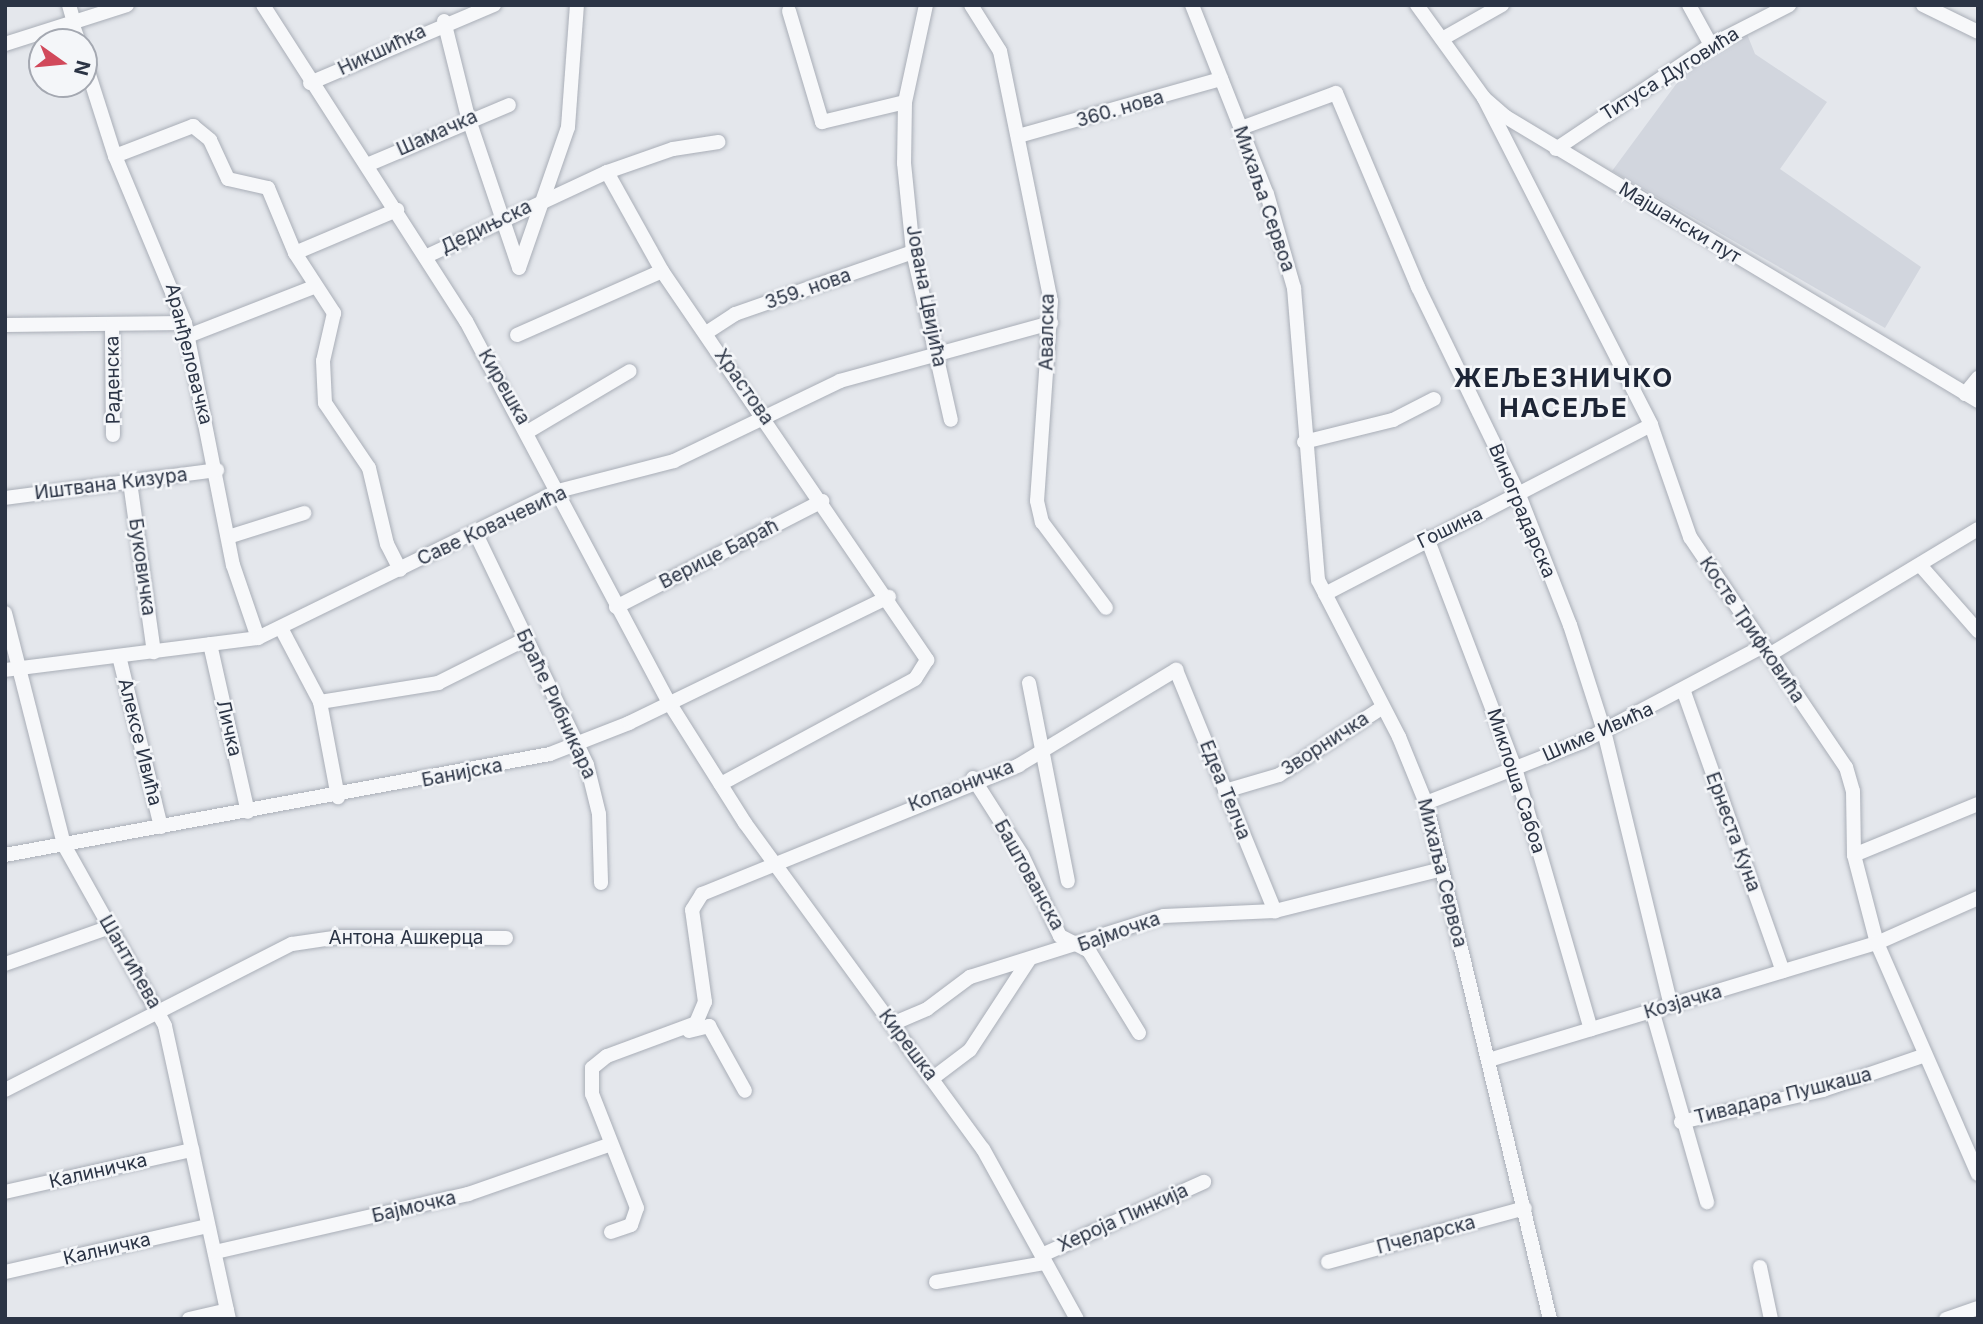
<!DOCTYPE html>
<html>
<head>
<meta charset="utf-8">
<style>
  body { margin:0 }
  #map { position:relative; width:1983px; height:1324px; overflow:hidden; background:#e4e7ec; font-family:Inter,sans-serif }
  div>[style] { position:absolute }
  .built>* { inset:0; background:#d2d6de }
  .roads { filter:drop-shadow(0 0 2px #a9aeb7) drop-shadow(0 0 2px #a9aeb7) }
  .minor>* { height:14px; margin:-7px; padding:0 7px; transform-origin:7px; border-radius:7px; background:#f7f8fa }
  span { translate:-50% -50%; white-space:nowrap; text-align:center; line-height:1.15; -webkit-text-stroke:5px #f4f6f9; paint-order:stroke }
  .street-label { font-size:19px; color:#2b3445 }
  .district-label { font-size:26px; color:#1d2536; font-weight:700; letter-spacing:2px }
  .frame { position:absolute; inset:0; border:7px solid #2b3445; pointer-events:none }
  .north { position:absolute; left:28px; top:28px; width:70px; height:70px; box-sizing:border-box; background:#f4f6f9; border:2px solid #a4a8b1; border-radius:50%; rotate:105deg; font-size:19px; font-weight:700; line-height:28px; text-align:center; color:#2b3445 }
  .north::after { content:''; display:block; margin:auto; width:24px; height:32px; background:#d1495b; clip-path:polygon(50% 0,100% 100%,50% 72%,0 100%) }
</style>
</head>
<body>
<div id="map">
  <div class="built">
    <i style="clip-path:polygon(1747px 34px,1755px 54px,1827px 102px,1780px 169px,1921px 267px,1885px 328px,1612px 171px,1688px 68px)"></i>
  </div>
  <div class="roads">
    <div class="minor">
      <i style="left:69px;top:5px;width:18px;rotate:74deg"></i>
      <i style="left:263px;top:5px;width:376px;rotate:57.3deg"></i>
      <i style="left:466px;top:321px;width:434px;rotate:62deg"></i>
      <i style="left:670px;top:704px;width:141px;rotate:57.8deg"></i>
      <i style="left:745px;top:823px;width:404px;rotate:53.9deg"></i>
      <i style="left:983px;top:1149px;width:194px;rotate:61.1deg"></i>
      <i style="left:926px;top:5px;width:99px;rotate:102.2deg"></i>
      <i style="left:905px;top:102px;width:61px;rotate:90.9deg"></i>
      <i style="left:904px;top:163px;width:89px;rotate:84.2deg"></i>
      <i style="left:913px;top:252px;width:172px;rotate:77.3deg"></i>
      <i style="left:971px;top:5px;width:54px;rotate:57.8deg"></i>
      <i style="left:1000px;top:51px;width:255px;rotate:78.5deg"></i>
      <i style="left:1051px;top:301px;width:200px;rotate:94deg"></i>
      <i style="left:1037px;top:501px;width:22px;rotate:77deg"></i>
      <i style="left:1042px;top:522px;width:107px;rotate:53.3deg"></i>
      <i style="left:1192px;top:5px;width:203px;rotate:68.4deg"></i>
      <i style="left:1267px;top:194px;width:98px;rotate:74deg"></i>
      <i style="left:1294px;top:288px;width:293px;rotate:85.3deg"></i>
      <i style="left:1318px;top:580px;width:177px;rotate:62.7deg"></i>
      <i style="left:1399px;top:737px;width:71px;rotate:67.8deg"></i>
      <i style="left:1426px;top:803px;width:531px;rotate:76.49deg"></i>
      <i style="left:1417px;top:5px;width:115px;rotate:54.2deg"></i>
      <i style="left:1484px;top:98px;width:29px;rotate:41deg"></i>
      <i style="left:1506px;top:117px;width:551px;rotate:31.04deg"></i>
      <i style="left:1689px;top:5px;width:46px;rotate:61.2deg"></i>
      <i style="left:1923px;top:5px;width:61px;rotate:26.1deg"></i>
      <i style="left:789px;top:11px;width:116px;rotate:73.4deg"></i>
      <i style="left:822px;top:122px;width:85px;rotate:-13.5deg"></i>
      <i style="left:444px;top:21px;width:99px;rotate:76deg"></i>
      <i style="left:468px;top:117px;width:159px;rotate:71.3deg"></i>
      <i style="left:72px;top:23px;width:20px;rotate:70deg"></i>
      <i style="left:1442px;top:39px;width:69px;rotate:-29.5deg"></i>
      <i style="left:5px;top:44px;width:128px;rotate:-17.7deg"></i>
      <i style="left:84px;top:59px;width:102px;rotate:72.3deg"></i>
      <i style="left:115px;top:156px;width:181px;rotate:67.3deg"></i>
      <i style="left:185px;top:323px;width:247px;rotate:78.8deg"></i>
      <i style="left:233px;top:565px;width:77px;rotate:71.1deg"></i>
      <i style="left:310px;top:83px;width:200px;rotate:-23deg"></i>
      <i style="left:1484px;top:98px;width:367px;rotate:62.9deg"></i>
      <i style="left:1651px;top:425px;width:119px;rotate:70.8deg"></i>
      <i style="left:1690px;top:537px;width:278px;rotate:55.9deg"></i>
      <i style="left:1846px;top:767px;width:25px;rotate:74deg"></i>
      <i style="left:1853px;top:791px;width:64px;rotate:89.1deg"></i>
      <i style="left:1854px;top:855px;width:91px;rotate:75.4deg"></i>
      <i style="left:1877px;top:943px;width:252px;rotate:66.4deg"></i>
      <i style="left:1241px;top:128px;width:101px;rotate:-20.2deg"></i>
      <i style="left:1336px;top:93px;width:211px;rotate:67.1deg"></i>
      <i style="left:1418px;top:287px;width:231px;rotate:64.1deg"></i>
      <i style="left:1519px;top:495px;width:140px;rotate:68.6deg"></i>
      <i style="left:1570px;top:625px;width:111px;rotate:72.2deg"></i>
      <i style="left:1604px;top:731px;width:282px;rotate:76.3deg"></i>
      <i style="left:1018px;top:136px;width:211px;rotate:-15.7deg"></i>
      <i style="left:1556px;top:149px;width:187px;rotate:-33.9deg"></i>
      <i style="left:1711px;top:45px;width:88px;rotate:-27.1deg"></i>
      <i style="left:115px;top:156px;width:84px;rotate:-21deg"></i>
      <i style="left:193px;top:126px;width:22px;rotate:39deg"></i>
      <i style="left:210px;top:140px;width:43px;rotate:65.2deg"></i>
      <i style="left:228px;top:179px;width:41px;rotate:12.7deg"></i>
      <i style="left:268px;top:188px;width:70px;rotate:67.4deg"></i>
      <i style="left:295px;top:253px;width:72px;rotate:57deg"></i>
      <i style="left:334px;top:313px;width:49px;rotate:102.9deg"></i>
      <i style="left:323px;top:361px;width:42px;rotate:87.3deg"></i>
      <i style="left:325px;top:403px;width:78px;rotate:55.9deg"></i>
      <i style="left:369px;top:468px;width:78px;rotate:76.7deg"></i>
      <i style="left:387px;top:544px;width:29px;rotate:63deg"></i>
      <i style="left:367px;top:165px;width:154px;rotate:-22.9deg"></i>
      <i style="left:607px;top:172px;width:113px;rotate:60.9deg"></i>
      <i style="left:662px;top:271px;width:471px;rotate:55.7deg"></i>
      <i style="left:927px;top:660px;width:22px;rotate:122deg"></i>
      <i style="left:915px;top:679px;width:221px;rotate:151.6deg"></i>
      <i style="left:295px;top:253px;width:111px;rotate:-22.9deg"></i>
      <i style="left:427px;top:256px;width:199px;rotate:-25deg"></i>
      <i style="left:607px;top:172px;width:70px;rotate:-19.2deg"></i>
      <i style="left:673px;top:149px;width:46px;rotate:-8.8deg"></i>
      <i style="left:519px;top:268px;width:149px;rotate:-70.8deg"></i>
      <i style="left:568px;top:127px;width:122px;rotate:-85.8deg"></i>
      <i style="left:5px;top:325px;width:180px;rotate:-0.6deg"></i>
      <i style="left:112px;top:325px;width:110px;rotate:89.5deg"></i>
      <i style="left:706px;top:333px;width:35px;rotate:-33deg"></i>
      <i style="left:735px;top:314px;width:188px;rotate:-19.2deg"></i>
      <i style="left:517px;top:335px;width:158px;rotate:-23.8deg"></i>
      <i style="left:188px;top:336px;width:137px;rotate:-21.3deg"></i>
      <i style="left:1965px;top:394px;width:21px;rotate:-51deg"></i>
      <i style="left:529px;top:431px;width:117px;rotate:-30.7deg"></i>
      <i style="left:1304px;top:442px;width:92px;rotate:-13.9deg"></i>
      <i style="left:1393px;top:420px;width:46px;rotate:-27.1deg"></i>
      <i style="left:130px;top:482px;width:172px;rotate:82deg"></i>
      <i style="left:5px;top:498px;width:214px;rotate:-7.5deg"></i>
      <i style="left:476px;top:534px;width:256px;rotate:64.3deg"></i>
      <i style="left:587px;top:765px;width:50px;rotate:76.2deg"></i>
      <i style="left:599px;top:814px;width:69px;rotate:88.3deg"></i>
      <i style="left:228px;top:537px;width:80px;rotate:-17.5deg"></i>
      <i style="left:1427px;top:538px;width:246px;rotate:69.1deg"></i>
      <i style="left:1515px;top:768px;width:272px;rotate:73.8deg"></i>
      <i style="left:1920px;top:565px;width:88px;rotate:48.7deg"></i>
      <i style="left:1325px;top:594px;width:367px;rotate:-27.4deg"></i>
      <i style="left:616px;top:607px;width:232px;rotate:-27.2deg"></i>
      <i style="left:5px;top:613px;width:239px;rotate:75.7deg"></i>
      <i style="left:64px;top:845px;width:207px;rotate:60.8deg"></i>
      <i style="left:165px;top:1026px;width:300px;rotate:77.7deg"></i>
      <i style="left:281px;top:628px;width:84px;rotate:62.2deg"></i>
      <i style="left:320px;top:702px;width:97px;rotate:79.3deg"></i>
      <i style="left:210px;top:644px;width:172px;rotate:77.3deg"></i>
      <i style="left:1769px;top:655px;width:244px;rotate:-31.1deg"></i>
      <i style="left:119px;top:656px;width:176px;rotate:76.2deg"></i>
      <i style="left:5px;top:670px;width:255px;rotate:-7.2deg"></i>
      <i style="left:258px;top:638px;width:334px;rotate:-26.1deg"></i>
      <i style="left:558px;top:491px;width:120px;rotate:-14.5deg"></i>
      <i style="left:674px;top:461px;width:184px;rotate:-25.7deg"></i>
      <i style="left:840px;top:381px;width:219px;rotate:-15.4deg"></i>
      <i style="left:1029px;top:683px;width:202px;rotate:78.9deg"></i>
      <i style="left:1684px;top:692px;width:296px;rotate:70.5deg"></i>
      <i style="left:320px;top:702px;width:120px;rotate:-9.1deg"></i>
      <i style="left:438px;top:683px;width:98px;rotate:-26.6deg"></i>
      <i style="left:973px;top:778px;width:91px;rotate:57.5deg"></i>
      <i style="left:1022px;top:855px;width:89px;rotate:64.9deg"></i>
      <i style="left:1060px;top:936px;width:33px;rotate:27deg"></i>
      <i style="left:1089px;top:951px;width:96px;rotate:58.6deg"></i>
      <i style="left:1225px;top:791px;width:56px;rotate:-16.5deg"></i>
      <i style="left:1279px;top:775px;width:124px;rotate:-33.2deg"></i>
      <i style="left:1426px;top:803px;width:168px;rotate:-21.4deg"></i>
      <i style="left:1582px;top:742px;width:205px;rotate:-27.9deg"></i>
      <i style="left:5px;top:855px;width:554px;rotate:-10.5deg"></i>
      <i style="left:550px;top:754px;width:85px;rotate:-21.4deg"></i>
      <i style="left:629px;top:723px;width:289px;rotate:-25.9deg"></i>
      <i style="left:1854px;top:855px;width:134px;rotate:-22.4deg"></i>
      <i style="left:5px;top:964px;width:111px;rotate:-19.4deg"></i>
      <i style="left:1652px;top:1010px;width:200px;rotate:74deg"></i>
      <i style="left:892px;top:1024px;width:38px;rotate:-23deg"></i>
      <i style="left:927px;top:1009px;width:54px;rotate:-36.7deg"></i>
      <i style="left:970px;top:977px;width:203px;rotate:-17.5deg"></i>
      <i style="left:1164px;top:916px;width:111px;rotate:-2.6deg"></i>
      <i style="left:1275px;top:911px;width:172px;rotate:-14.1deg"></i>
      <i style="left:689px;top:1031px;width:21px;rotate:-14deg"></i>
      <i style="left:709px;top:1026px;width:74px;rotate:61deg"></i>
      <i style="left:1489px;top:1060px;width:405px;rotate:-16.8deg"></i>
      <i style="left:1877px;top:943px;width:111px;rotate:-24deg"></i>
      <i style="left:933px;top:1078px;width:46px;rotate:-37.1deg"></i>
      <i style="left:970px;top:1050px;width:108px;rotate:-56.8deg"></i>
      <i style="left:5px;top:1090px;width:322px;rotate:-27deg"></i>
      <i style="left:292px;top:944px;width:49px;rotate:-8.3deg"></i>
      <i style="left:340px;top:937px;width:166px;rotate:0.3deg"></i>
      <i style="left:1681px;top:1122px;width:146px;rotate:-12.7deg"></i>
      <i style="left:1823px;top:1090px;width:108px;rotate:-18.9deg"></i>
      <i style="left:5px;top:1192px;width:192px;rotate:-12.7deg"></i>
      <i style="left:611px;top:1232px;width:21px;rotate:-19deg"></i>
      <i style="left:631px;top:1225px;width:18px;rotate:-71deg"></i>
      <i style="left:637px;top:1208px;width:123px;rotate:-111.5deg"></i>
      <i style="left:592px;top:1094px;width:26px;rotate:-90deg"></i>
      <i style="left:592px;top:1068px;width:19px;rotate:-39deg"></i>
      <i style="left:607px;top:1056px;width:95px;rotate:-20.3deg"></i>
      <i style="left:696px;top:1023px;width:23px;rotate:-67deg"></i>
      <i style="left:705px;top:1002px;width:93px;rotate:-98deg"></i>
      <i style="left:692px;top:910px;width:19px;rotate:-58deg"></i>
      <i style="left:702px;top:894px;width:342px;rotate:-22.1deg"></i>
      <i style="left:1019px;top:765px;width:184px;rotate:-31.2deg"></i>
      <i style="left:1176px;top:670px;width:261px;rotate:67.7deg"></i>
      <i style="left:215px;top:1252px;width:260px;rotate:-12.9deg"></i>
      <i style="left:468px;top:1194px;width:149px;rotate:-19.2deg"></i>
      <i style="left:1042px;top:1255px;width:178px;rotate:-24.3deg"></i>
      <i style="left:1328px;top:1262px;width:204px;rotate:-15.3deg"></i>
      <i style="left:1760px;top:1267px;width:53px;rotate:78.1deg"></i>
      <i style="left:5px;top:1272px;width:208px;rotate:-12.8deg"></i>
      <i style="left:936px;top:1282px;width:111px;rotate:-9.9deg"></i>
      <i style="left:189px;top:1319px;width:39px;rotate:-13deg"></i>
      <i style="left:1946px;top:1319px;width:34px;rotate:-19deg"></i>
    </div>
  </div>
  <div class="street-label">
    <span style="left:382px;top:50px;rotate:-25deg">Никшићка</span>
    <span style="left:1670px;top:74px;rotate:-32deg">Титуса Дуговића</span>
    <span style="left:1120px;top:109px;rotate:-16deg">360. нова</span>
    <span style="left:437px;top:133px;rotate:-24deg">Шамачка</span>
    <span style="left:1264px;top:199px;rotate:71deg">Михаља Сервоа</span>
    <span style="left:1680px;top:223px;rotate:31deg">Мајшански пут</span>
    <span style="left:486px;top:227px;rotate:-26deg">Дедињска</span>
    <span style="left:808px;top:289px;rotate:-19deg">359. нова</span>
    <span style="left:926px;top:296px;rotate:79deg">Јована Цвијића</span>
    <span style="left:1047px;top:332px;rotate:-89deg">Авалска</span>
    <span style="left:189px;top:354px;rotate:76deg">Аранђеловачка</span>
    <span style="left:113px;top:380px;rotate:-91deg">Раденска</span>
    <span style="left:504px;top:387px;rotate:60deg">Кирешка</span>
    <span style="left:744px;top:387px;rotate:55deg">Храстова</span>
    <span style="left:111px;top:484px;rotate:-7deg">Иштвана Кизура</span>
    <span style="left:1522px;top:511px;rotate:67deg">Виноградарска</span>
    <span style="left:492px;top:526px;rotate:-25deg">Саве Ковачевића</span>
    <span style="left:1450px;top:528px;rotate:-26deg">Гошина</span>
    <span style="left:719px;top:554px;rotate:-27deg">Верице Бараћ</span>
    <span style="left:142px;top:567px;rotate:82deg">Буковичка</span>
    <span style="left:1752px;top:630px;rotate:56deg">Косте Трифковића</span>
    <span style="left:556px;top:704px;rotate:65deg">Браће Рибникара</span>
    <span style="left:229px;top:728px;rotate:77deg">Личка</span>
    <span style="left:1598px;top:732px;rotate:-24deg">Шиме Ивића</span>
    <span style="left:140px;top:742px;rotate:76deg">Алексе Ивића</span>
    <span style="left:1325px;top:744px;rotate:-33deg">Зворничка</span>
    <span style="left:462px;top:773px;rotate:-11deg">Банијска</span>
    <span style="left:1516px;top:781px;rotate:72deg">Миклоша Сабоа</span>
    <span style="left:961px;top:786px;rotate:-21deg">Копаоничка</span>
    <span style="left:1225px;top:790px;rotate:68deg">Едеа Телча</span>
    <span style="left:1733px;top:832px;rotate:70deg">Ернеста Куна</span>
    <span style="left:1442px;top:873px;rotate:76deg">Михаља Сервоа</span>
    <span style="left:1029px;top:875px;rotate:61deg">Баштованска</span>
    <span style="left:1119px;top:932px;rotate:-19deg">Бајмочка</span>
    <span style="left:406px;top:938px">Антона Ашкерца</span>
    <span style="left:130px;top:962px;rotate:60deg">Шантићева</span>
    <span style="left:1683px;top:1002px;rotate:-16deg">Козјачка</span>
    <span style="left:908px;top:1045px;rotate:53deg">Кирешка</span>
    <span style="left:1783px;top:1096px;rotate:-14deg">Тивадара Пушкаша</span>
    <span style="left:98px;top:1171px;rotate:-13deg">Калиничка</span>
    <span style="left:414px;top:1207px;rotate:-13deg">Бајмочка</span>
    <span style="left:1123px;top:1218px;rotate:-24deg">Хероја Пинкија</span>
    <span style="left:1426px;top:1235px;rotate:-15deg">Пчеларска</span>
    <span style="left:107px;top:1249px;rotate:-13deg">Калничка</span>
  </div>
  <div class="district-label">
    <span style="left:1564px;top:393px">ЖЕЉЕЗНИЧКО<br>НАСЕЉЕ</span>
  </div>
  <div class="frame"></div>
  <div class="north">N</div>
</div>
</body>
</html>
